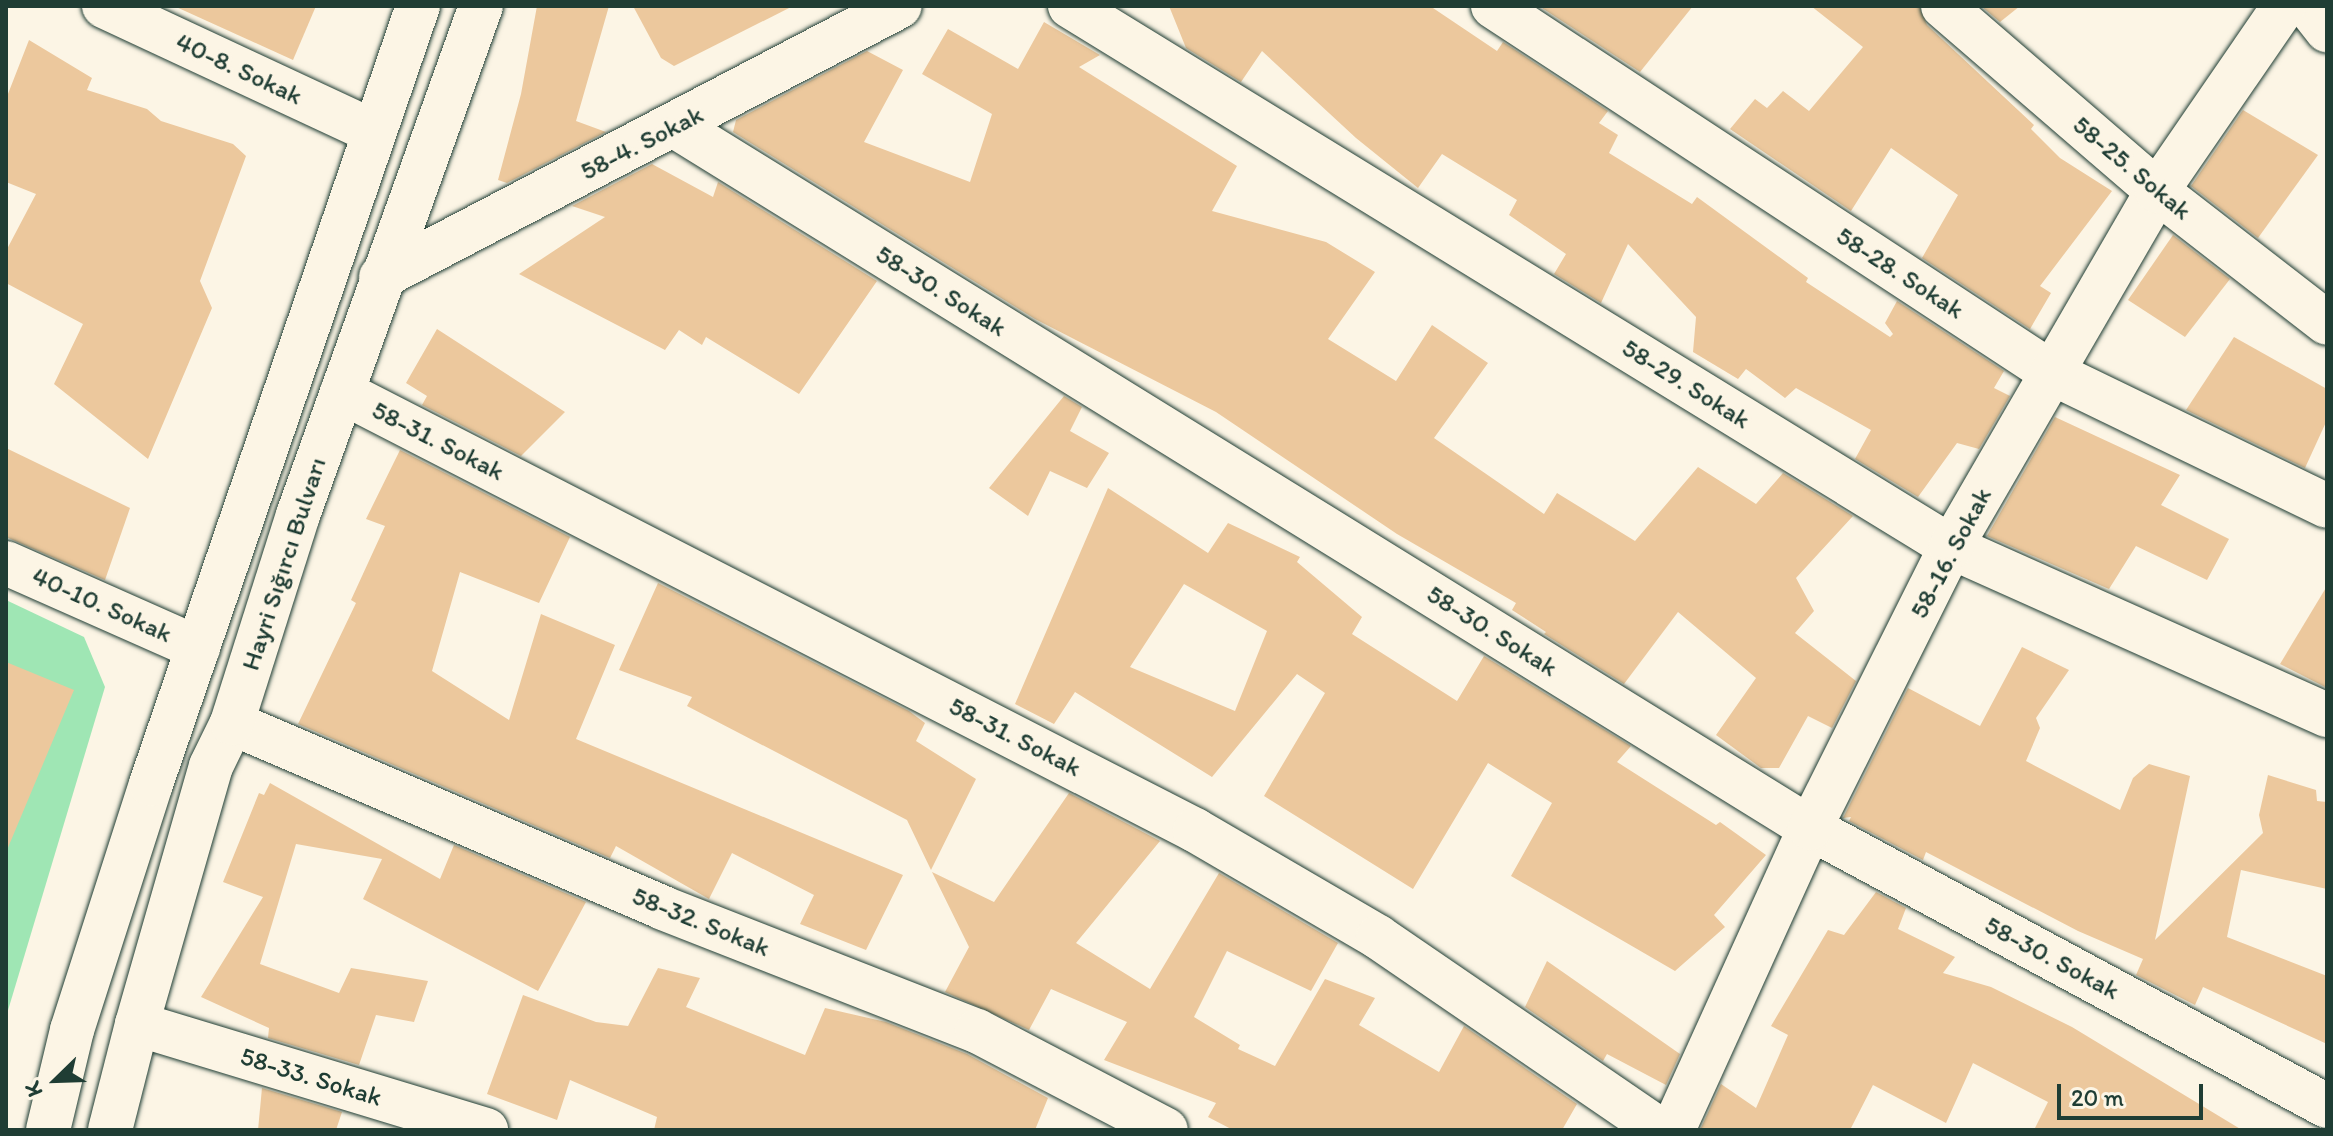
<!DOCTYPE html>
<html>
<head>
<meta charset="utf-8">
<style>
  body { margin:0 }
  #map { position:relative; width:2333px; height:1136px; overflow:hidden; background:#fcf5e5; font-family:Itim,sans-serif }
  div>[style] { position:absolute }
  .green>* { inset:0; background:#9fe6b4 }
  .building>* { inset:0; background:#ecc89d }
  .roads { filter:drop-shadow(0 0 2px #1f3d34) drop-shadow(0 0 2px #1f3d34) }
  .minor>* { height:44px; margin:-22px; padding:0 22px; transform-origin:22px; border-radius:22px; background:#fcf5e5 }
  .secondary>* { height:44px; margin:-22px; padding:0 22px; transform-origin:22px; border-radius:22px; background:#fcf5e5 }
  span { translate:-50% -50%; white-space:nowrap; text-align:center; line-height:1.15; -webkit-text-stroke:7px #fcf5e5; paint-order:stroke }
  .street-label { font-size:26px; color:#1f3d34 }
  .frame { position:absolute; inset:0; border:8px solid #1f3d34; pointer-events:none }
  .north { position:absolute; left:16px; top:1040px; width:80px; height:80px; -webkit-text-stroke:6px #fcf5e5; paint-order:stroke; rotate:247deg; font-size:22px; font-weight:700; line-height:32px; text-align:center; color:#1f3d34 }
  .north::after { content:''; display:block; margin:auto; width:28px; height:36px; background:#1f3d34; clip-path:polygon(50% 0,100% 100%,50% 72%,0 100%) }
  .scale { position:absolute; left:2057px; top:1084px; width:146px; height:36px; box-sizing:border-box; border:4px solid #1f3d34; border-top:0; padding-left:10px; font-size:24px; line-height:28px; white-space:nowrap; color:#1f3d34; -webkit-text-stroke:6px #fcf5e5; paint-order:stroke }
</style>
</head>
<body>
<div id="map">
  <div class="green">
    <i style="clip-path:polygon(6px 600px,84px 637px,105px 687px,6px 1017px)"></i>
  </div>
  <div class="building">
    <i style="clip-path:polygon(174px 6px,316px 6px,293px 60px)"></i>
    <i style="clip-path:polygon(537px 6px,609px 6px,576px 121px,606px 132px,507px 183px,498px 180px,521px 94px)"></i>
    <i style="clip-path:polygon(633px 6px,793px 6px,674px 66px,661px 58px)"></i>
    <i style="clip-path:polygon(1169px 6px,1430px 6px,1497px 51px,1503px 42px,1608px 111px,1599px 123px,1618px 135px,1609px 153px,1692px 204px,1697px 197px,1808px 278px,1806px 282px,1890px 337px,1893px 334px,1885px 323px,1897px 301px,2004px 371px,1994px 388px,2010px 396px,1979px 449px,1957px 443px,1918px 497px,1855px 459px,1871px 430px,1796px 388px,1785px 398px,1746px 369px,1738px 379px,1693px 352px,1696px 317px,1628px 244px,1601px 303px,1554px 274px,1566px 254px,1509px 215px,1517px 200px,1442px 154px,1418px 188px,1356px 138px,1262px 51px,1241px 82px,1186px 48px)"></i>
    <i style="clip-path:polygon(1539px 6px,1693px 6px,1640px 72px)"></i>
    <i style="clip-path:polygon(1811px 6px,1919px 6px,1927px 25px,2034px 125px,2031px 129px,2060px 158px,2112px 191px,2040px 286px,2051px 293px,2030px 329px,1922px 258px,1958px 195px,1891px 148px,1851px 211px,1730px 129px,1755px 99px,1767px 108px,1783px 91px,1809px 111px,1863px 47px)"></i>
    <i style="clip-path:polygon(1981px 6px,2020px 6px,2000px 22px)"></i>
    <i style="clip-path:polygon(1044px 22px,1100px 55px,1079px 67px,1237px 166px,1212px 211px,1326px 242px,1375px 272px,1328px 339px,1396px 381px,1432px 325px,1488px 363px,1434px 438px,1544px 514px,1557px 493px,1635px 541px,1698px 467px,1756px 504px,1783px 473px,1853px 516px,1796px 578px,1814px 611px,1795px 633px,1856px 681px,1832px 728px,1808px 716px,1779px 768px,1761px 768px,1716px 735px,1756px 678px,1678px 612px,1624px 684px,1544px 634px,1546px 632px,1512px 610px,1516px 603px,1397px 534px,1216px 412px,1035px 319px,733px 132px,736px 120px,867px 51px,903px 70px,864px 142px,970px 182px,992px 114px,922px 74px,948px 29px,1018px 69px)"></i>
    <i style="clip-path:polygon(29px 40px,92px 78px,87px 90px,147px 109px,161px 121px,233px 144px,246px 156px,200px 281px,212px 308px,148px 459px,54px 384px,83px 324px,6px 283px,6px 251px,36px 194px,6px 182px,6px 99px)"></i>
    <i style="clip-path:polygon(2243px 110px,2318px 155px,2258px 238px,2191px 186px)"></i>
    <i style="clip-path:polygon(652px 164px,713px 197px,718px 182px,877px 281px,799px 394px,706px 337px,702px 345px,679px 330px,665px 350px,519px 274px,605px 217px,572px 206px)"></i>
    <i style="clip-path:polygon(2173px 235px,2230px 279px,2185px 337px,2128px 300px)"></i>
    <i style="clip-path:polygon(437px 329px,565px 412px,521px 456px,422px 405px,427px 396px,406px 383px)"></i>
    <i style="clip-path:polygon(2234px 337px,2327px 389px,2327px 420px,2305px 468px,2186px 410px)"></i>
    <i style="clip-path:polygon(1064px 396px,1082px 407px,1070px 431px,1109px 453px,1087px 488px,1050px 471px,1028px 516px,989px 488px)"></i>
    <i style="clip-path:polygon(2055px 417px,2180px 475px,2161px 505px,2229px 539px,2207px 580px,2136px 546px,2109px 589px,1987px 536px)"></i>
    <i style="clip-path:polygon(6px 448px,130px 508px,105px 580px,6px 537px)"></i>
    <i style="clip-path:polygon(400px 450px,570px 537px,539px 603px,460px 572px,432px 671px,509px 720px,541px 614px,615px 645px,576px 739px,903px 875px,866px 950px,800px 924px,814px 895px,732px 853px,709px 899px,616px 846px,610px 858px,298px 724px,356px 603px,351px 600px,385px 526px,366px 519px)"></i>
    <i style="clip-path:polygon(evenodd,1108px 488px,1208px 553px,1228px 523px,1300px 557px,1297px 562px,1362px 617px,1352px 634px,1457px 701px,1484px 656px,1631px 746px,1617px 762px,1716px 825px,1720px 822px,1766px 855px,1714px 915px,1725px 927px,1675px 971px,1511px 876px,1552px 803px,1488px 763px,1413px 889px,1264px 796px,1325px 693px,1297px 674px,1212px 777px,1075px 692px,1054px 724px,1015px 704px,1108px 488px,1184px 584px,1267px 631px,1235px 711px,1130px 667px,1184px 584px)"></i>
    <i style="clip-path:polygon(658px 583px,909px 711px,925px 723px,916px 741px,976px 779px,931px 870px,907px 820px,687px 706px,692px 697px,619px 670px)"></i>
    <i style="clip-path:polygon(2327px 586px,2327px 688px,2280px 664px)"></i>
    <i style="clip-path:polygon(2022px 647px,2069px 670px,2036px 718px,2040px 728px,2026px 761px,2120px 810px,2133px 778px,2149px 764px,2190px 776px,2155px 940px,2263px 833px,2259px 815px,2268px 775px,2316px 790px,2317px 801px,2327px 802px,2327px 889px,2241px 870px,2227px 937px,2327px 976px,2327px 1044px,2203px 987px,2195px 1005px,2136px 975px,2143px 959px,2078px 931px,1926px 852px,1923px 860px,1849px 821px,1851px 817px,1843px 818px,1908px 688px,1980px 726px)"></i>
    <i style="clip-path:polygon(6px 662px,74px 690px,7px 850px,6px 850px)"></i>
    <i style="clip-path:polygon(270px 783px,440px 879px,454px 845px,586px 902px,538px 991px,363px 899px,382px 859px,296px 844px,260px 964px,339px 993px,351px 968px,428px 981px,414px 1022px,376px 1015px,359px 1065px,268px 1038px,269px 1028px,201px 997px,263px 897px,223px 882px,259px 793px,264px 795px)"></i>
    <i style="clip-path:polygon(1069px 793px,1160px 841px,1076px 943px,1150px 989px,1219px 873px,1338px 943px,1311px 991px,1227px 951px,1194px 1017px,1240px 1045px,1238px 1049px,1275px 1066px,1325px 979px,1375px 998px,1359px 1025px,1439px 1072px,1464px 1026px,1577px 1104px,1562px 1130px,1233px 1130px,1208px 1117px,1216px 1103px,1104px 1060px,1127px 1022px,1051px 989px,1029px 1030px,945px 992px,969px 947px,932px 872px,994px 902px)"></i>
    <i style="clip-path:polygon(1876px 892px,1906px 908px,1898px 929px,1955px 957px,1943px 973px,1991px 987px,2072px 1027px,2242px 1130px,2034px 1130px,2048px 1102px,1973px 1063px,1946px 1123px,1873px 1085px,1850px 1130px,1700px 1130px,1721px 1084px,1756px 1108px,1788px 1035px,1771px 1026px,1828px 930px,1844px 935px)"></i>
    <i style="clip-path:polygon(1547px 961px,1680px 1054px,1666px 1085px,1607px 1054px,1603px 1061px,1525px 1007px)"></i>
    <i style="clip-path:polygon(658px 968px,700px 978px,686px 1007px,805px 1055px,825px 1008px,886px 1022px,967px 1054px,1048px 1098px,1035px 1130px,654px 1130px,657px 1117px,570px 1080px,557px 1120px,487px 1094px,523px 995px,596px 1022px,628px 1026px)"></i>
    <i style="clip-path:polygon(262px 1088px,342px 1112px,336px 1130px,258px 1130px)"></i>
  </div>
  <div class="roads">
    <div class="minor">
      <i style="left:104px;top:6px;width:298px;rotate:25deg"></i>
      <i style="left:1070px;top:6px;width:1034px;rotate:31.55deg"></i>
      <i style="left:1951px;top:547px;width:412px;rotate:24.1deg"></i>
      <i style="left:1493px;top:6px;width:669px;rotate:33.29deg"></i>
      <i style="left:2052px;top:373px;width:305px;rotate:25.8deg"></i>
      <i style="left:1943px;top:6px;width:283px;rotate:40.8deg"></i>
      <i style="left:2157px;top:191px;width:215px;rotate:37.8deg"></i>
      <i style="left:2308px;top:6px;width:31px;rotate:52deg"></i>
      <i style="left:675px;top:126px;width:1335px;rotate:31.74deg"></i>
      <i style="left:1810px;top:828px;width:587px;rotate:28.27deg"></i>
      <i style="left:381px;top:277px;width:585px;rotate:-27.57deg"></i>
      <i style="left:342px;top:392px;width:959px;rotate:27.18deg"></i>
      <i style="left:1195px;top:830px;width:212px;rotate:30.3deg"></i>
      <i style="left:1378px;top:937px;width:342px;rotate:34.4deg"></i>
      <i style="left:6px;top:563px;width:210px;rotate:23.9deg"></i>
      <i style="left:232px;top:723px;width:469px;rotate:23.2deg"></i>
      <i style="left:663px;top:908px;width:337px;rotate:21.4deg"></i>
      <i style="left:977px;top:1031px;width:213px;rotate:27.6deg"></i>
      <i style="left:137px;top:1024px;width:365px;rotate:16.9deg"></i>
      <i style="left:1673px;top:1130px;width:332px;rotate:-65.6deg"></i>
      <i style="left:1810px;top:828px;width:314px;rotate:-63.4deg"></i>
      <i style="left:1951px;top:547px;width:411px;rotate:-59.9deg"></i>
      <i style="left:2157px;top:191px;width:224px;rotate:-55.5deg"></i>
    </div>
    <div class="secondary">
      <i style="left:48px;top:1130px;width:103px;rotate:-76.5deg"></i>
      <i style="left:72px;top:1030px;width:258px;rotate:-72.2deg"></i>
      <i style="left:151px;top:784px;width:823px;rotate:-71.06deg"></i>
      <i style="left:110px;top:1130px;width:109px;rotate:-75.7deg"></i>
      <i style="left:137px;top:1024px;width:268px;rotate:-74deg"></i>
      <i style="left:211px;top:766px;width:48px;rotate:-64deg"></i>
      <i style="left:232px;top:723px;width:218px;rotate:-72.4deg"></i>
      <i style="left:298px;top:515px;width:541px;rotate:-70.23deg"></i>
    </div>
  </div>
  <div class="street-label">
    <span style="left:239px;top:69px;rotate:25deg">40-8. Sokak</span>
    <span style="left:642px;top:143px;rotate:-27deg">58-4. Sokak</span>
    <span style="left:2132px;top:168px;rotate:40deg">58-25. Sokak</span>
    <span style="left:1900px;top:273px;rotate:33deg">58-28. Sokak</span>
    <span style="left:941px;top:291px;rotate:32deg">58-30. Sokak</span>
    <span style="left:1686px;top:384px;rotate:32deg">58-29. Sokak</span>
    <span style="left:438px;top:441px;rotate:27deg">58-31. Sokak</span>
    <span style="left:1951px;top:553px;rotate:-62deg">58-16. Sokak</span>
    <span style="left:284px;top:564px;rotate:-72deg">Hayri Sığırcı Bulvarı</span>
    <span style="left:102px;top:605px;rotate:24deg">40-10. Sokak</span>
    <span style="left:1492px;top:631px;rotate:32deg">58-30. Sokak</span>
    <span style="left:1015px;top:737px;rotate:27deg">58-31. Sokak</span>
    <span style="left:701px;top:922px;rotate:22deg">58-32. Sokak</span>
    <span style="left:2052px;top:958px;rotate:28deg">58-30. Sokak</span>
    <span style="left:311px;top:1077px;rotate:17deg">58-33. Sokak</span>
  </div>
  <div class="frame"></div>
  <div class="north">K</div>
  <div class="scale">20 m</div>
</div>
</body>
</html>
